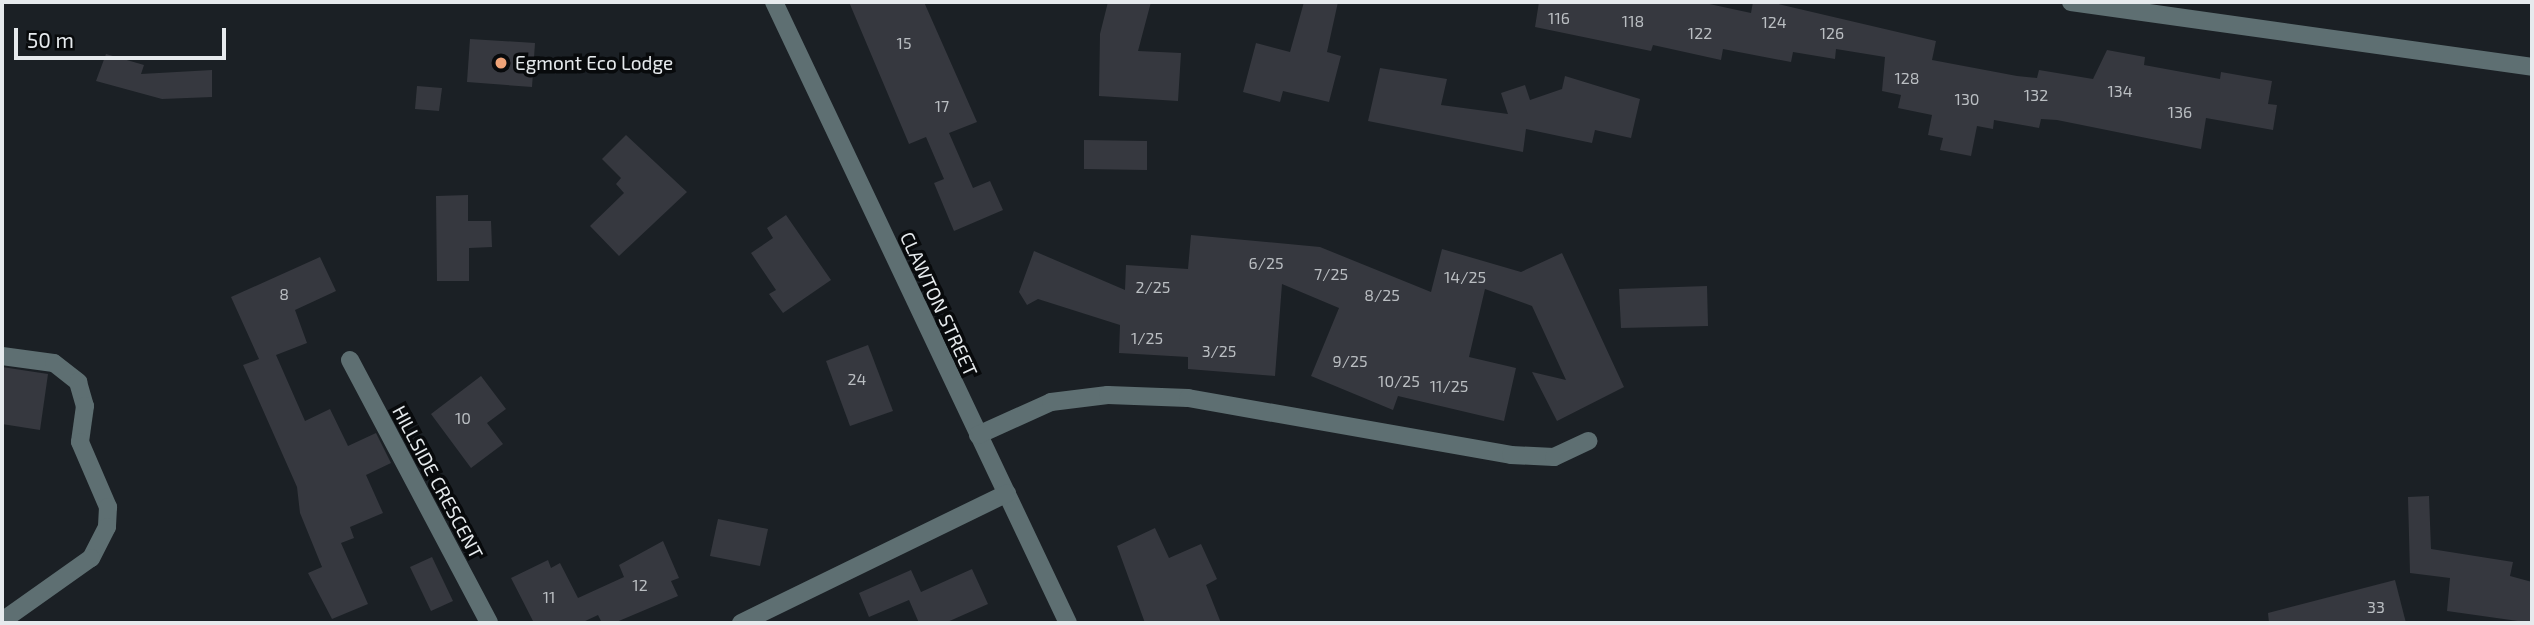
<!DOCTYPE html>
<html>
<head>
<meta charset="utf-8">
<style>
  body { margin:0 }
  #map { position:relative; width:2534px; height:625px; overflow:hidden; background:#1b2025; font-family:"Exo 2",sans-serif }
  div>[style] { position:absolute }
  .building>* { inset:0; background:#36383f }
  .minor>* { height:18px; margin:-9px; padding:0 9px; transform-origin:9px; border-radius:9px; background:#5e6f72 }
  .dots>* { width:19px; height:19px; translate:-50% -50%; box-sizing:border-box; border:4px solid #080a0c; border-radius:50% }
  span { translate:-50% -50%; white-space:nowrap; text-align:center; line-height:1.15; -webkit-text-stroke:7px #080a0c; paint-order:stroke }
  .number-label { font-size:16px; color:#babec2 }
  .number-label span { -webkit-text-stroke-width:0 }
  .poi-label { font-size:19px; color:#e6eaed }
  .left { translate:0 -50%; text-align:left }
  .street-label { font-size:19px; color:#e6eaed }
  .frame { position:absolute; inset:0; border:4px solid #e6eaed; pointer-events:none }
  .scale { position:absolute; left:14px; top:28px; width:212px; height:32px; box-sizing:border-box; border:4px solid #e6eaed; border-top:0; padding-left:9px; font-size:21px; line-height:24px; white-space:nowrap; color:#e6eaed; -webkit-text-stroke:5px #080a0c; paint-order:stroke }
</style>
</head>
<body>
<div id="map">
  <div class="building">
    <i style="clip-path:polygon(849px 2px,924px 2px,977px 122px,949px 133px,973px 188px,990px 181px,1003px 210px,954px 231px,934px 183px,944px 179px,926px 137px,909px 144px)"></i>
    <i style="clip-path:polygon(1108px 2px,1151px 2px,1138px 51px,1181px 53px,1178px 101px,1099px 96px,1100px 34px)"></i>
    <i style="clip-path:polygon(1304px 2px,1338px 2px,1327px 52px,1341px 56px,1329px 102px,1283px 91px,1280px 102px,1243px 92px,1256px 43px,1290px 52px)"></i>
    <i style="clip-path:polygon(1539px 2px,1700px 2px,1751px 13px,1753px 2px,1770px 2px,1936px 41px,1932px 60px,2017px 76px,2037px 78px,2039px 70px,2093px 79px,2107px 50px,2145px 57px,2144px 65px,2220px 79px,2221px 72px,2272px 81px,2268px 104px,2277px 105px,2273px 130px,2206px 118px,2201px 149px,2057px 120px,2041px 119px,2039px 128px,1994px 120px,1993px 129px,1977px 126px,1971px 156px,1940px 150px,1943px 138px,1928px 135px,1932px 115px,1898px 108px,1901px 95px,1882px 91px,1885px 57px,1836px 49px,1835px 59px,1793px 52px,1791px 62px,1723px 49px,1721px 60px,1653px 45px,1651px 51px,1535px 27px)"></i>
    <i style="clip-path:polygon(470px 39px,535px 43px,532px 87px,467px 82px)"></i>
    <i style="clip-path:polygon(106px 54px,144px 65px,141px 74px,212px 70px,212px 97px,162px 99px,96px 81px)"></i>
    <i style="clip-path:polygon(1380px 68px,1447px 79px,1441px 105px,1508px 114px,1501px 93px,1525px 85px,1530px 100px,1562px 89px,1565px 76px,1640px 99px,1631px 138px,1595px 130px,1592px 143px,1526px 129px,1523px 152px,1368px 121px)"></i>
    <i style="clip-path:polygon(417px 86px,442px 88px,439px 111px,415px 109px)"></i>
    <i style="clip-path:polygon(626px 135px,687px 192px,619px 256px,590px 226px,624px 193px,616px 184px,621px 178px,602px 159px)"></i>
    <i style="clip-path:polygon(1084px 140px,1147px 141px,1147px 170px,1084px 169px)"></i>
    <i style="clip-path:polygon(468px 195px,468px 221px,491px 221px,492px 247px,469px 248px,469px 281px,437px 281px,436px 196px)"></i>
    <i style="clip-path:polygon(786px 215px,831px 280px,783px 313px,769px 294px,776px 290px,751px 253px,773px 238px,767px 228px)"></i>
    <i style="clip-path:polygon(1191px 235px,1320px 247px,1431px 292px,1442px 249px,1521px 272px,1562px 253px,1624px 387px,1557px 421px,1532px 372px,1566px 380px,1532px 306px,1485px 289px,1469px 357px,1516px 368px,1504px 421px,1398px 396px,1393px 410px,1311px 376px,1339px 308px,1282px 284px,1275px 376px,1188px 369px,1188px 357px,1119px 353px,1120px 325px,1038px 299px,1027px 305px,1019px 292px,1034px 251px,1125px 290px,1126px 265px,1188px 269px)"></i>
    <i style="clip-path:polygon(320px 257px,336px 291px,295px 310px,307px 343px,276px 355px,305px 421px,330px 409px,348px 446px,376px 433px,391px 463px,366px 475px,383px 513px,350px 527px,354px 538px,341px 543px,368px 604px,332px 619px,308px 573px,322px 567px,300px 513px,297px 487px,243px 365px,259px 359px,231px 297px)"></i>
    <i style="clip-path:polygon(1707px 286px,1708px 326px,1621px 328px,1619px 289px)"></i>
    <i style="clip-path:polygon(868px 345px,893px 411px,850px 426px,826px 361px)"></i>
    <i style="clip-path:polygon(2px 367px,48px 374px,40px 430px,2px 424px)"></i>
    <i style="clip-path:polygon(481px 376px,506px 409px,487px 423px,503px 444px,471px 468px,431px 414px)"></i>
    <i style="clip-path:polygon(2429px 496px,2431px 549px,2513px 562px,2510px 576px,2532px 582px,2532px 623px,2447px 611px,2450px 578px,2410px 573px,2408px 497px)"></i>
    <i style="clip-path:polygon(718px 519px,768px 529px,760px 566px,710px 556px)"></i>
    <i style="clip-path:polygon(1155px 528px,1169px 558px,1201px 544px,1217px 579px,1206px 585px,1221px 623px,1145px 623px,1117px 546px)"></i>
    <i style="clip-path:polygon(663px 541px,679px 578px,671px 581px,678px 596px,614px 623px,602px 623px,598px 615px,581px 623px,534px 623px,511px 578px,548px 560px,551px 568px,560px 563px,578px 598px,624px 577px,619px 565px)"></i>
    <i style="clip-path:polygon(432px 557px,453px 601px,431px 611px,410px 567px)"></i>
    <i style="clip-path:polygon(972px 569px,988px 604px,945px 623px,919px 623px,909px 600px,869px 617px,859px 593px,911px 570px,921px 592px)"></i>
    <i style="clip-path:polygon(2395px 580px,2406px 623px,2269px 623px,2268px 613px)"></i>
  </div>
  <div class="minor">
    <i style="left:774px;top:2px;width:687px;rotate:64.67deg"></i>
    <i style="left:2071px;top:2px;width:466px;rotate:8deg"></i>
    <i style="left:2px;top:356px;width:52px;rotate:7.7deg"></i>
    <i style="left:54px;top:363px;width:31px;rotate:38deg"></i>
    <i style="left:78px;top:382px;width:25px;rotate:74deg"></i>
    <i style="left:85px;top:406px;width:36px;rotate:98deg"></i>
    <i style="left:80px;top:442px;width:71px;rotate:66.7deg"></i>
    <i style="left:108px;top:507px;width:20px;rotate:93deg"></i>
    <i style="left:107px;top:527px;width:35px;rotate:117deg"></i>
    <i style="left:91px;top:558px;width:109px;rotate:144.7deg"></i>
    <i style="left:350px;top:360px;width:297px;rotate:62.1deg"></i>
    <i style="left:978px;top:435px;width:80px;rotate:-24.3deg"></i>
    <i style="left:1051px;top:402px;width:57px;rotate:-7deg"></i>
    <i style="left:1108px;top:395px;width:80px;rotate:2.1deg"></i>
    <i style="left:1188px;top:398px;width:328px;rotate:10deg"></i>
    <i style="left:1511px;top:455px;width:43px;rotate:2.7deg"></i>
    <i style="left:1554px;top:457px;width:38px;rotate:-25deg"></i>
    <i style="left:741px;top:623px;width:296px;rotate:-26deg"></i>
  </div>
  <div class="dots">
    <i style="left:501px;top:63px;background:#efa378"></i>
  </div>
  <div class="number-label">
    <span style="left:1559px;top:18px">116</span>
    <span style="left:1633px;top:21px">118</span>
    <span style="left:1774px;top:22px">124</span>
    <span style="left:1700px;top:33px">122</span>
    <span style="left:1832px;top:33px">126</span>
    <span style="left:904px;top:43px">15</span>
    <span style="left:1907px;top:78px">128</span>
    <span style="left:2120px;top:91px">134</span>
    <span style="left:2036px;top:95px">132</span>
    <span style="left:1967px;top:99px">130</span>
    <span style="left:942px;top:106px">17</span>
    <span style="left:2180px;top:112px">136</span>
    <span style="left:1266px;top:263px">6/25</span>
    <span style="left:1331px;top:274px">7/25</span>
    <span style="left:1465px;top:277px">14/25</span>
    <span style="left:1153px;top:287px">2/25</span>
    <span style="left:284px;top:294px">8</span>
    <span style="left:1382px;top:295px">8/25</span>
    <span style="left:1147px;top:338px">1/25</span>
    <span style="left:1219px;top:351px">3/25</span>
    <span style="left:1350px;top:361px">9/25</span>
    <span style="left:857px;top:379px">24</span>
    <span style="left:1399px;top:381px">10/25</span>
    <span style="left:1449px;top:386px">11/25</span>
    <span style="left:463px;top:418px">10</span>
    <span style="left:640px;top:585px">12</span>
    <span style="left:549px;top:597px">11</span>
    <span style="left:2376px;top:607px">33</span>
  </div>
  <div class="poi-label">
    <span class="left" style="left:515px;top:63px">Egmont Eco Lodge</span>
  </div>
  <div class="street-label">
    <span style="left:939px;top:304px;rotate:65deg">CLAWTON STREET</span>
    <span style="left:438px;top:482px;rotate:62deg">HILLSIDE CRESCENT</span>
  </div>
  <div class="frame"></div>
  <div class="scale">50 m</div>
</div>
</body>
</html>
